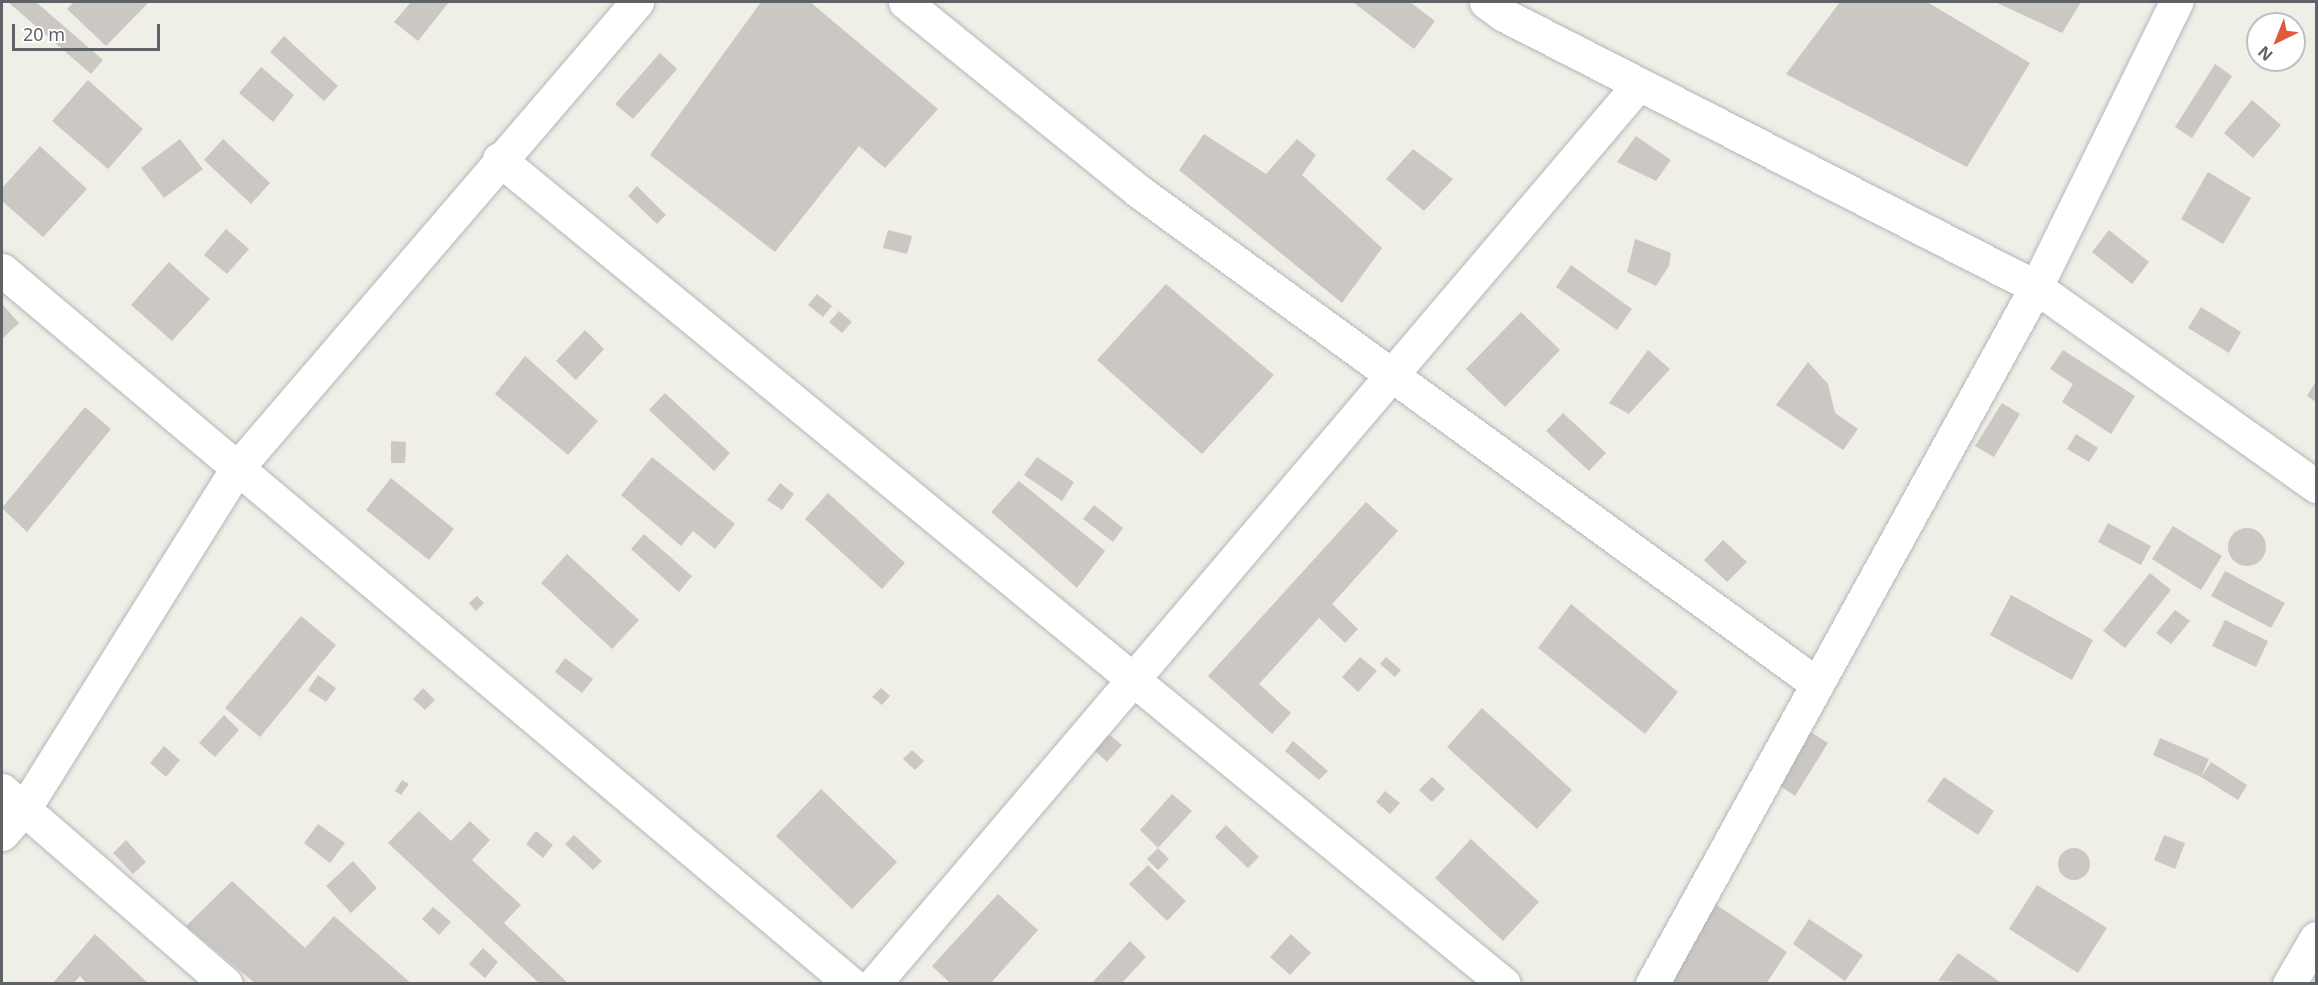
<!DOCTYPE html>
<html>
<head>
<meta charset="utf-8">
<style>
  body { margin:0 }
  #map { position:relative; width:2318px; height:985px; overflow:hidden; background:#efeee7; font-family:"Noto Sans",sans-serif }
  div>[style] { position:absolute }
  .building>* { inset:0; background:#cbc8c4 }
  .round { border-radius:50% }
  .roads { filter:drop-shadow(0 0 2px #b4b6ba) drop-shadow(0 0 2px #b4b6ba) }
  .street>* { height:33px; margin:-16.5px; padding:0 16.5px; transform-origin:16.5px; border-radius:16.5px; background:#fff }
  .secondary>* { height:33px; margin:-16.5px; padding:0 16.5px; transform-origin:16.5px; border-radius:16.5px; background:#fff }
  span { translate:-50% -50%; white-space:nowrap; text-align:center; line-height:1.15; -webkit-text-stroke:4.5px #fff; paint-order:stroke }
  .frame { position:absolute; inset:0; border:3px solid #5e6166; pointer-events:none }
  .north { position:absolute; left:2246px; top:12px; width:60px; height:60px; box-sizing:border-box; background:#fff; border:2px solid #bfc0c2; border-radius:50%; rotate:223deg; font-size:16px; font-weight:700; line-height:24px; text-align:center; color:#5e6166 }
  .north::after { content:''; display:block; margin:auto; width:21px; height:27px; background:#e0593c; clip-path:polygon(50% 0,100% 100%,50% 72%,0 100%) }
  .scale { position:absolute; left:12px; top:24px; width:148px; height:27px; box-sizing:border-box; border:3px solid #5e6166; border-top:0; padding-left:8px; font-size:18px; line-height:21px; white-space:nowrap; color:#5e6166; -webkit-text-stroke:4px #fff; paint-order:stroke }
</style>
</head>
<body>
<div id="map">
  <div class="building">
    <i style="clip-path:polygon(8px 2px,36px 2px,103px 60px,91px 74px)"></i>
    <i style="clip-path:polygon(74px 2px,149px 2px,106px 46px,67px 9px)"></i>
    <i style="clip-path:polygon(411px 2px,449px 2px,418px 41px,394px 22px)"></i>
    <i style="clip-path:polygon(761px 2px,810px 2px,938px 109px,885px 168px,859px 146px,775px 252px,650px 155px)"></i>
    <i style="clip-path:polygon(1353px 2px,1410px 2px,1435px 21px,1414px 49px)"></i>
    <i style="clip-path:polygon(1840px 2px,1927px 2px,2030px 63px,1967px 167px,1786px 74px)"></i>
    <i style="clip-path:polygon(1995px 2px,2081px 2px,2062px 33px)"></i>
    <i style="clip-path:polygon(284px 36px,338px 86px,324px 101px,270px 52px)"></i>
    <i style="clip-path:polygon(660px 53px,677px 69px,633px 119px,615px 104px)"></i>
    <i style="clip-path:polygon(2215px 64px,2232px 76px,2192px 138px,2175px 127px)"></i>
    <i style="clip-path:polygon(261px 67px,294px 95px,273px 122px,239px 93px)"></i>
    <i style="clip-path:polygon(88px 80px,143px 129px,108px 169px,52px 121px)"></i>
    <i style="clip-path:polygon(2252px 100px,2281px 125px,2253px 158px,2224px 133px)"></i>
    <i style="clip-path:polygon(1204px 134px,1266px 174px,1297px 139px,1316px 155px,1302px 175px,1382px 248px,1342px 303px,1179px 170px)"></i>
    <i style="clip-path:polygon(1636px 136px,1671px 160px,1656px 181px,1617px 162px)"></i>
    <i style="clip-path:polygon(180px 139px,203px 169px,164px 198px,141px 168px)"></i>
    <i style="clip-path:polygon(223px 139px,270px 183px,251px 204px,204px 160px)"></i>
    <i style="clip-path:polygon(40px 146px,87px 189px,43px 237px,2px 201px,2px 188px)"></i>
    <i style="clip-path:polygon(1413px 149px,1453px 179px,1424px 211px,1386px 179px)"></i>
    <i style="clip-path:polygon(2208px 172px,2251px 198px,2223px 244px,2181px 219px)"></i>
    <i style="clip-path:polygon(637px 186px,666px 215px,657px 224px,628px 196px)"></i>
    <i style="clip-path:polygon(226px 229px,249px 249px,227px 274px,204px 255px)"></i>
    <i style="clip-path:polygon(888px 230px,912px 236px,907px 254px,883px 248px)"></i>
    <i style="clip-path:polygon(2109px 230px,2149px 262px,2132px 284px,2092px 252px)"></i>
    <i style="clip-path:polygon(1635px 239px,1671px 253px,1669px 266px,1656px 286px,1627px 272px)"></i>
    <i style="clip-path:polygon(169px 262px,210px 299px,172px 341px,131px 305px)"></i>
    <i style="clip-path:polygon(1571px 265px,1632px 309px,1617px 330px,1556px 287px)"></i>
    <i style="clip-path:polygon(1166px 284px,1274px 375px,1202px 454px,1097px 360px)"></i>
    <i style="clip-path:polygon(817px 294px,832px 306px,823px 317px,808px 305px)"></i>
    <i style="clip-path:polygon(2px 304px,19px 323px,2px 339px)"></i>
    <i style="clip-path:polygon(2201px 307px,2241px 332px,2229px 353px,2188px 328px)"></i>
    <i style="clip-path:polygon(839px 311px,852px 322px,842px 333px,829px 322px)"></i>
    <i style="clip-path:polygon(1521px 312px,1560px 350px,1505px 407px,1466px 369px)"></i>
    <i style="clip-path:polygon(585px 330px,604px 349px,576px 380px,556px 361px)"></i>
    <i style="clip-path:polygon(1648px 350px,1670px 369px,1629px 414px,1609px 403px)"></i>
    <i style="clip-path:polygon(2063px 350px,2135px 396px,2111px 434px,2062px 402px,2073px 384px,2050px 369px)"></i>
    <i style="clip-path:polygon(525px 356px,598px 421px,568px 455px,495px 394px)"></i>
    <i style="clip-path:polygon(1808px 362px,1828px 384px,1835px 413px,1858px 429px,1843px 450px,1776px 405px)"></i>
    <i style="clip-path:polygon(2316px 381px,2316px 402px,2307px 396px)"></i>
    <i style="clip-path:polygon(665px 393px,730px 453px,714px 471px,649px 410px)"></i>
    <i style="clip-path:polygon(2002px 403px,2020px 414px,1994px 457px,1975px 446px)"></i>
    <i style="clip-path:polygon(85px 407px,111px 429px,27px 532px,2px 508px)"></i>
    <i style="clip-path:polygon(1563px 413px,1606px 453px,1589px 471px,1546px 431px)"></i>
    <i style="clip-path:polygon(2076px 434px,2098px 448px,2089px 462px,2067px 449px)"></i>
    <i style="clip-path:polygon(391px 441px,406px 442px,405px 463px,391px 463px)"></i>
    <i style="clip-path:polygon(652px 457px,735px 524px,715px 549px,693px 531px,681px 546px,621px 495px)"></i>
    <i style="clip-path:polygon(1037px 457px,1074px 482px,1062px 501px,1024px 475px)"></i>
    <i style="clip-path:polygon(391px 478px,454px 529px,429px 560px,366px 510px)"></i>
    <i style="clip-path:polygon(1019px 481px,1105px 551px,1077px 588px,991px 512px)"></i>
    <i style="clip-path:polygon(780px 483px,794px 494px,782px 510px,767px 500px)"></i>
    <i style="clip-path:polygon(828px 493px,905px 563px,882px 589px,805px 519px)"></i>
    <i style="clip-path:polygon(1366px 502px,1398px 531px,1332px 604px,1358px 629px,1345px 643px,1319px 618px,1259px 684px,1291px 713px,1272px 734px,1208px 676px)"></i>
    <i style="clip-path:polygon(1094px 505px,1123px 528px,1113px 542px,1083px 519px)"></i>
    <i style="clip-path:polygon(2108px 523px,2151px 546px,2141px 565px,2098px 542px)"></i>
    <i style="clip-path:polygon(2173px 526px,2222px 556px,2201px 590px,2152px 559px)"></i>
    <i class="round" style="left:2228px;top:528px;width:38px;height:38px"></i>
    <i style="clip-path:polygon(644px 534px,692px 576px,679px 592px,631px 549px)"></i>
    <i style="clip-path:polygon(1723px 540px,1747px 562px,1727px 582px,1704px 560px)"></i>
    <i style="clip-path:polygon(567px 554px,639px 620px,612px 649px,541px 583px)"></i>
    <i style="clip-path:polygon(2225px 571px,2285px 603px,2271px 628px,2211px 596px)"></i>
    <i style="clip-path:polygon(2150px 573px,2171px 590px,2125px 648px,2103px 631px)"></i>
    <i style="clip-path:polygon(2011px 595px,2093px 640px,2072px 680px,1990px 635px)"></i>
    <i style="clip-path:polygon(477px 596px,484px 603px,476px 611px,469px 603px)"></i>
    <i style="clip-path:polygon(1571px 604px,1678px 692px,1645px 734px,1538px 648px)"></i>
    <i style="clip-path:polygon(2175px 610px,2190px 621px,2171px 644px,2156px 633px)"></i>
    <i style="clip-path:polygon(301px 616px,336px 645px,260px 737px,225px 708px)"></i>
    <i style="clip-path:polygon(2225px 620px,2268px 641px,2256px 667px,2212px 646px)"></i>
    <i style="clip-path:polygon(1360px 657px,1377px 671px,1358px 692px,1342px 677px)"></i>
    <i style="clip-path:polygon(1386px 657px,1401px 670px,1395px 677px,1380px 664px)"></i>
    <i style="clip-path:polygon(565px 658px,593px 679px,582px 693px,555px 672px)"></i>
    <i style="clip-path:polygon(318px 675px,336px 688px,326px 702px,308px 690px)"></i>
    <i style="clip-path:polygon(423px 688px,435px 700px,425px 710px,413px 699px)"></i>
    <i style="clip-path:polygon(881px 688px,890px 696px,882px 705px,872px 697px)"></i>
    <i style="clip-path:polygon(1482px 708px,1572px 790px,1537px 829px,1447px 747px)"></i>
    <i style="clip-path:polygon(224px 715px,239px 730px,215px 757px,199px 743px)"></i>
    <i style="clip-path:polygon(1806px 729px,1828px 743px,1795px 796px,1773px 781px)"></i>
    <i style="clip-path:polygon(1105px 731px,1122px 745px,1107px 762px,1091px 747px)"></i>
    <i style="clip-path:polygon(2160px 738px,2209px 759px,2201px 777px,2211px 762px,2247px 785px,2238px 800px,2201px 777px,2153px 755px)"></i>
    <i style="clip-path:polygon(1293px 741px,1328px 771px,1319px 780px,1285px 751px)"></i>
    <i style="clip-path:polygon(164px 746px,180px 760px,166px 777px,150px 763px)"></i>
    <i style="clip-path:polygon(912px 750px,924px 761px,915px 770px,903px 759px)"></i>
    <i style="clip-path:polygon(1432px 777px,1445px 789px,1432px 802px,1419px 790px)"></i>
    <i style="clip-path:polygon(1944px 777px,1994px 811px,1978px 835px,1927px 801px)"></i>
    <i style="clip-path:polygon(402px 780px,409px 784px,401px 795px,395px 791px)"></i>
    <i style="clip-path:polygon(821px 789px,897px 862px,852px 909px,776px 836px)"></i>
    <i style="clip-path:polygon(1385px 791px,1400px 803px,1390px 814px,1376px 802px)"></i>
    <i style="clip-path:polygon(1172px 794px,1192px 811px,1158px 848px,1169px 859px,1158px 870px,1147px 859px,1158px 848px,1140px 830px)"></i>
    <i style="clip-path:polygon(419px 811px,451px 841px,470px 821px,490px 840px,472px 860px,521px 905px,504px 923px,569px 984px,540px 984px,388px 843px)"></i>
    <i style="clip-path:polygon(318px 824px,345px 843px,330px 863px,304px 843px)"></i>
    <i style="clip-path:polygon(1226px 825px,1259px 857px,1248px 868px,1215px 837px)"></i>
    <i style="clip-path:polygon(536px 831px,553px 845px,543px 858px,526px 844px)"></i>
    <i style="clip-path:polygon(574px 835px,602px 861px,593px 870px,565px 844px)"></i>
    <i style="clip-path:polygon(2164px 835px,2185px 843px,2175px 869px,2154px 860px)"></i>
    <i style="clip-path:polygon(1471px 839px,1539px 902px,1503px 941px,1435px 878px)"></i>
    <i style="clip-path:polygon(126px 840px,146px 862px,133px 874px,113px 853px)"></i>
    <i class="round" style="left:2058px;top:848px;width:32px;height:32px"></i>
    <i style="clip-path:polygon(353px 861px,377px 888px,351px 913px,326px 886px)"></i>
    <i style="clip-path:polygon(1148px 865px,1186px 901px,1167px 921px,1129px 884px)"></i>
    <i style="clip-path:polygon(232px 881px,305px 948px,334px 916px,412px 984px,256px 984px,186px 926px)"></i>
    <i style="clip-path:polygon(2037px 885px,2107px 928px,2078px 973px,2009px 929px)"></i>
    <i style="clip-path:polygon(998px 894px,1038px 930px,990px 984px,951px 984px,932px 966px)"></i>
    <i style="clip-path:polygon(1709px 900px,1787px 952px,1766px 984px,1654px 984px)"></i>
    <i style="clip-path:polygon(433px 907px,451px 922px,439px 935px,422px 919px)"></i>
    <i style="clip-path:polygon(1809px 919px,1863px 955px,1845px 981px,1793px 944px)"></i>
    <i style="clip-path:polygon(95px 934px,149px 984px,87px 984px,80px 976px,73px 984px,52px 984px)"></i>
    <i style="clip-path:polygon(1291px 934px,1311px 953px,1290px 975px,1270px 957px)"></i>
    <i style="clip-path:polygon(1130px 941px,1146px 957px,1121px 984px,1091px 984px)"></i>
    <i style="clip-path:polygon(483px 948px,498px 962px,485px 978px,469px 964px)"></i>
    <i style="clip-path:polygon(1958px 953px,2003px 984px,1938px 981px)"></i>
  </div>
  <div class="roads">
    <div class="street">
      <i style="left:905px;top:2px;width:299px;rotate:39deg"></i>
      <i style="left:1137px;top:190px;width:840px;rotate:36deg"></i>
      <i style="left:1486px;top:2px;width:22px;rotate:36deg"></i>
      <i style="left:1504px;top:15px;width:598px;rotate:27.08deg"></i>
      <i style="left:2036px;top:287px;width:344px;rotate:35.4deg"></i>
      <i style="left:499px;top:159px;width:1300px;rotate:39.38deg"></i>
      <i style="left:2px;top:270px;width:1109px;rotate:40.06deg"></i>
      <i style="left:2px;top:790px;width:296px;rotate:40.9deg"></i>
      <i style="left:874px;top:984px;width:1181px;rotate:-49.64deg"></i>
      <i style="left:1652px;top:984px;width:796px;rotate:-61.15deg"></i>
      <i style="left:2036px;top:287px;width:318px;rotate:-63.8deg"></i>
      <i style="left:2289px;top:984px;width:53px;rotate:-59.6deg"></i>
    </div>
    <div class="secondary">
      <i style="left:2px;top:834px;width:33px;rotate:-49deg"></i>
      <i style="left:24px;top:809px;width:403px;rotate:-58deg"></i>
      <i style="left:238px;top:467px;width:613px;rotate:-49.37deg"></i>
    </div>
  </div>
  <div class="frame"></div>
  <div class="north">N</div>
  <div class="scale">20 m</div>
</div>
</body>
</html>
